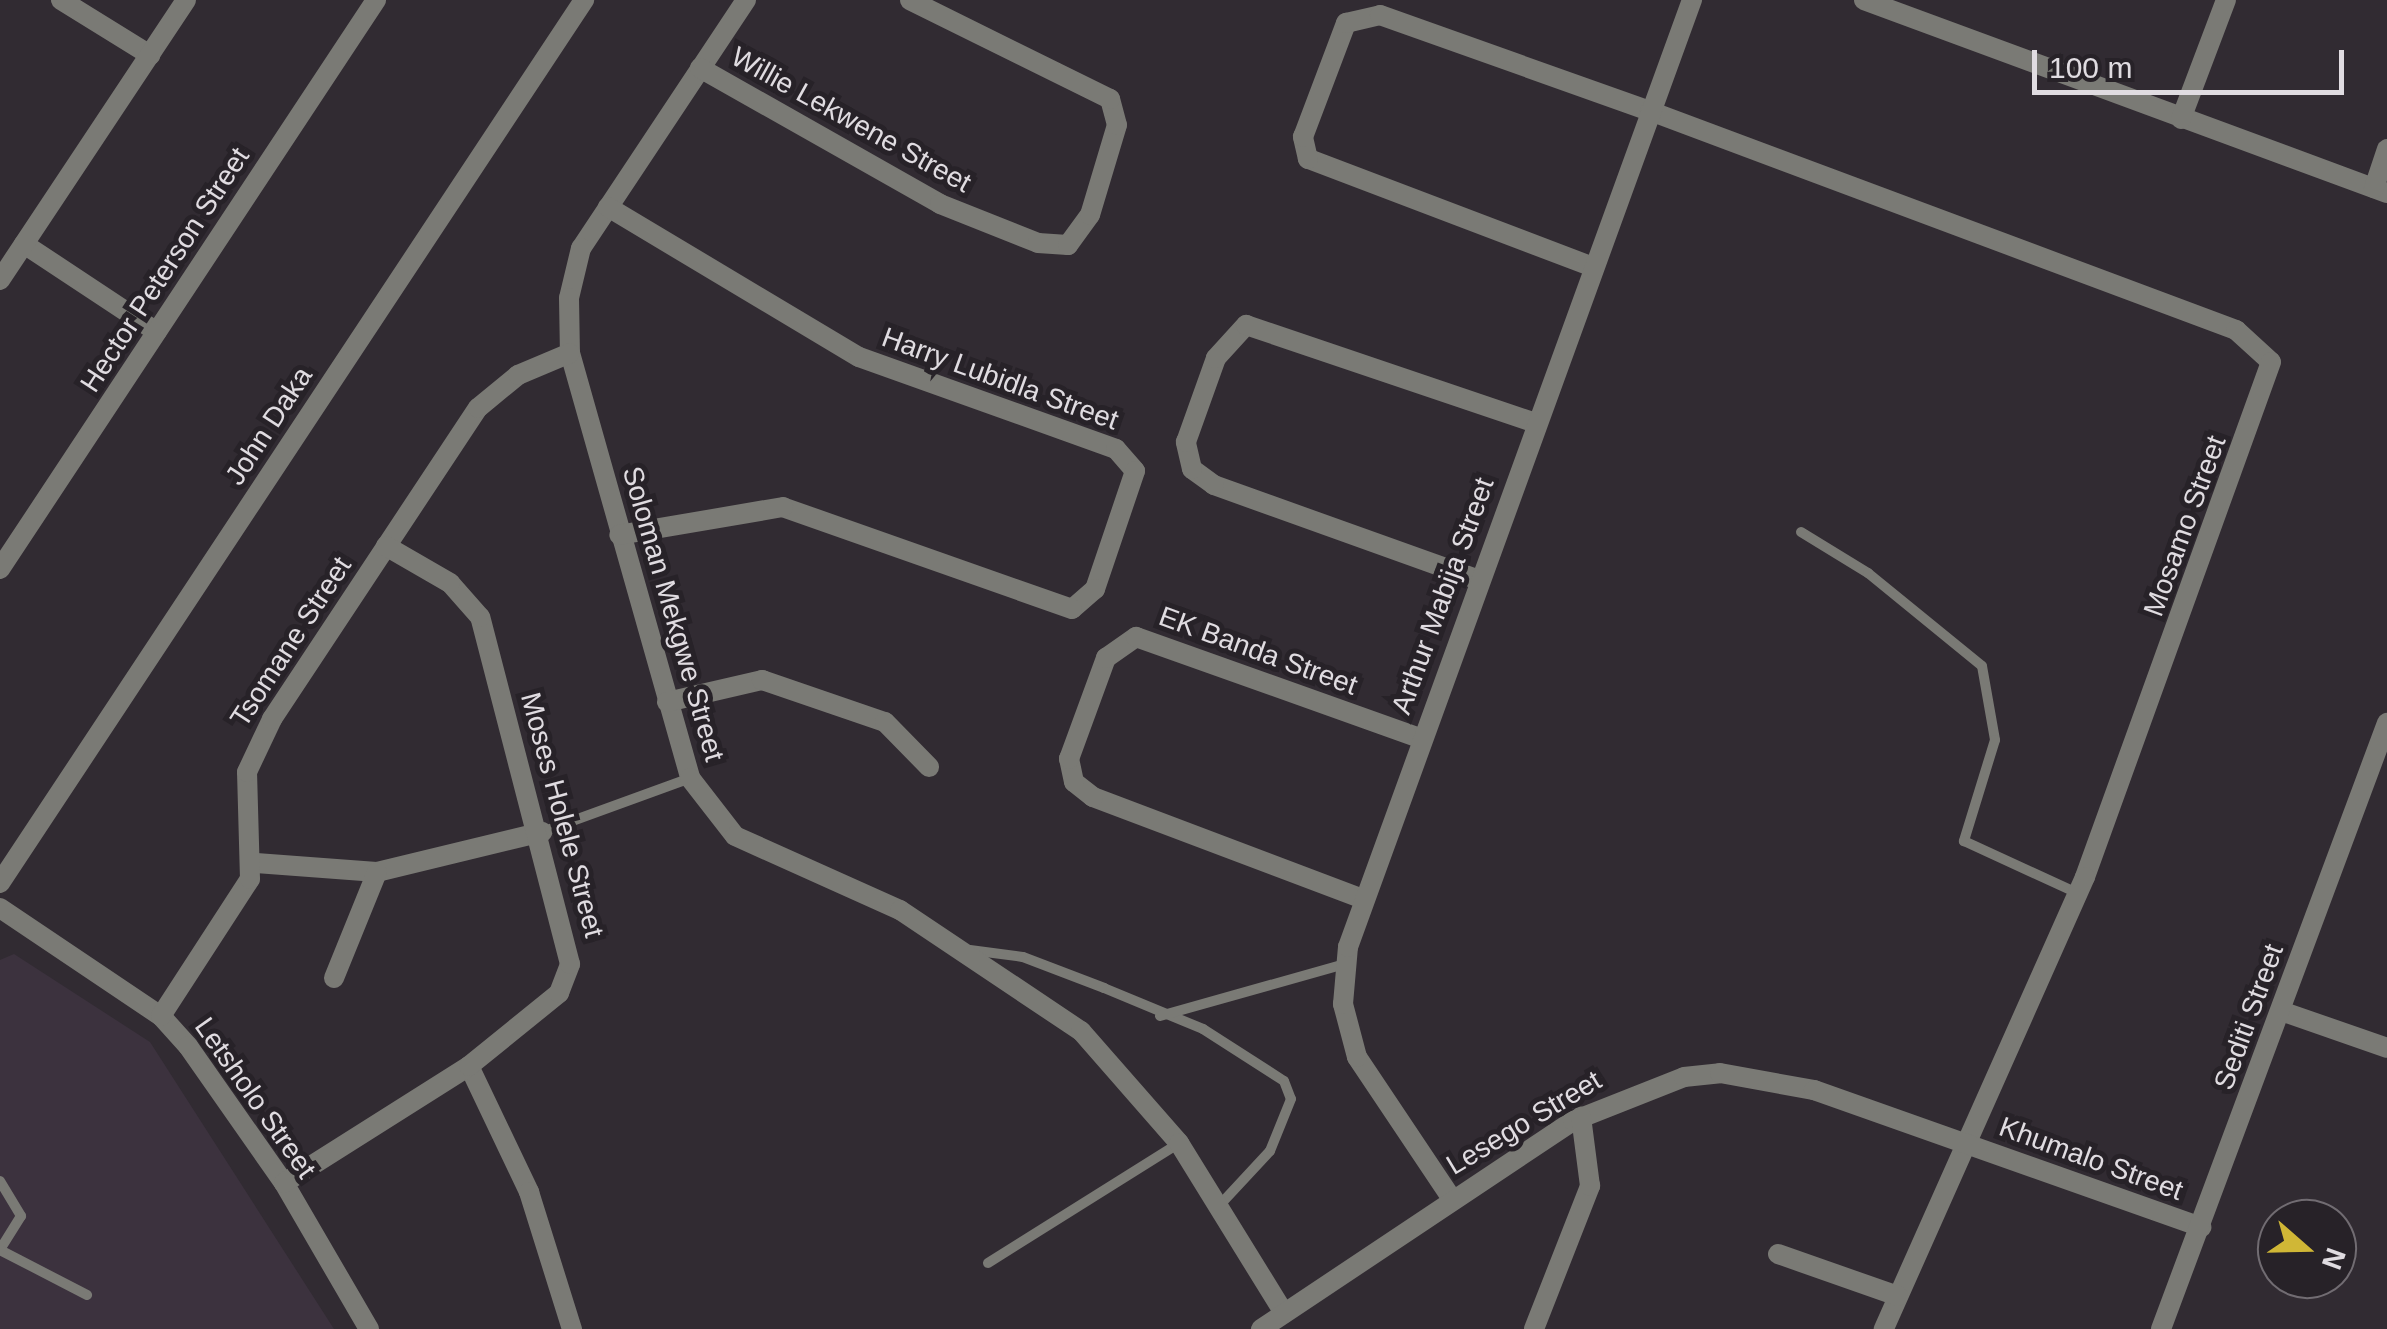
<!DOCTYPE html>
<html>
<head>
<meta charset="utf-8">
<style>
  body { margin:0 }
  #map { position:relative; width:2387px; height:1329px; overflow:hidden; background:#312b32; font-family:Arial,sans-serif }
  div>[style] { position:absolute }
  .built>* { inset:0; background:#3c323e }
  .lane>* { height:10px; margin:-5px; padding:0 5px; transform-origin:5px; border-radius:5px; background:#7a7a75 }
  .street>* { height:20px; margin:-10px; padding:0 10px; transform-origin:10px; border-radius:10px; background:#7a7a75 }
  span { translate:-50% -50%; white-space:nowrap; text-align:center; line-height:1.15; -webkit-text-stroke:10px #272228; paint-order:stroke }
  .street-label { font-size:28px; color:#e0dce1 }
  .north { position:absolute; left:2257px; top:1199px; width:100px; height:100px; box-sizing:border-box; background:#272228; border:2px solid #716c72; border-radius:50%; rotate:110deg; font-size:28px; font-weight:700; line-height:40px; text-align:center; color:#e0dce1 }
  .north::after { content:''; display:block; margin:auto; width:35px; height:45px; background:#d0b736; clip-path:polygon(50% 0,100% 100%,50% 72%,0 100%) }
  .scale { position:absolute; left:2032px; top:50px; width:312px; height:45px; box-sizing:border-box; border:5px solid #e0dce1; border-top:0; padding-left:12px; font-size:30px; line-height:35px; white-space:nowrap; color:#e0dce1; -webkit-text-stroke:8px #272228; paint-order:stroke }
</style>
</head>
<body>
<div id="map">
  <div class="built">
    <i style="clip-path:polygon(14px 954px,150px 1042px,334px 1329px,0 1329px,0 960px)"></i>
  </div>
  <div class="lane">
    <i style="left:1801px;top:532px;width:79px;rotate:31.5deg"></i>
    <i style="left:1868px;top:573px;width:147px;rotate:39.2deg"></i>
    <i style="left:1982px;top:666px;width:75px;rotate:80deg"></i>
    <i style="left:1995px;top:740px;width:106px;rotate:107.1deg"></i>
    <i style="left:1964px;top:841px;width:124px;rotate:24.7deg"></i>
    <i style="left:542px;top:832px;width:158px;rotate:-20deg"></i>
    <i style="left:970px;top:950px;width:53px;rotate:7.5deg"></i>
    <i style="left:1023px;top:957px;width:87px;rotate:20.9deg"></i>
    <i style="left:1104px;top:988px;width:107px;rotate:22.5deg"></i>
    <i style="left:1203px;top:1029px;width:96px;rotate:32.7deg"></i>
    <i style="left:1284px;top:1081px;width:19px;rotate:69deg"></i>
    <i style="left:1291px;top:1099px;width:56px;rotate:112deg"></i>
    <i style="left:1270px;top:1151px;width:78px;rotate:132.9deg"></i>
    <i style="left:1160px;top:1016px;width:192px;rotate:-15.7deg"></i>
    <i style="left:0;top:1181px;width:41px;rotate:59deg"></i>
    <i style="left:21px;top:1216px;width:40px;rotate:122deg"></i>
    <i style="left:0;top:1250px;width:98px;rotate:27.3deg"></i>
    <i style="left:988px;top:1263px;width:224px;rotate:-32.1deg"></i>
  </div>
  <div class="street">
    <i style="left:61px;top:0;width:105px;rotate:31.7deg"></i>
    <i style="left:746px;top:0;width:298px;rotate:123.6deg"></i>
    <i style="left:581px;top:248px;width:51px;rotate:103.5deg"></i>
    <i style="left:569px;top:298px;width:55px;rotate:89deg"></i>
    <i style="left:570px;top:353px;width:442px;rotate:74.2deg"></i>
    <i style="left:690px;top:778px;width:73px;rotate:52.2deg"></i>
    <i style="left:735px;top:836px;width:181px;rotate:24.2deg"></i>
    <i style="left:900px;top:910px;width:218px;rotate:33.8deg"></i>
    <i style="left:1081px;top:1031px;width:149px;rotate:48.8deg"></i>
    <i style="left:1179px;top:1143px;width:200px;rotate:58.3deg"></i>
    <i style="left:1864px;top:0;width:557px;rotate:20.26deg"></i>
    <i style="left:700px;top:68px;width:276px;rotate:29.5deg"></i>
    <i style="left:940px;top:204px;width:105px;rotate:21.7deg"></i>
    <i style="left:1038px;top:243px;width:30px;rotate:4deg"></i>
    <i style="left:1068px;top:245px;width:37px;rotate:-54deg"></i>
    <i style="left:1090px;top:215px;width:94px;rotate:-73.3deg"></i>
    <i style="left:1117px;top:125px;width:27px;rotate:-105deg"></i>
    <i style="left:1110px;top:99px;width:223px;rotate:-153.7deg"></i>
    <i style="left:2181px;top:119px;width:127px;rotate:-69.3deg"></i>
    <i style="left:2374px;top:188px;width:41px;rotate:-71.6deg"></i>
    <i style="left:608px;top:207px;width:292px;rotate:30.9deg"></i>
    <i style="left:859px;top:357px;width:273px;rotate:19.7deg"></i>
    <i style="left:1116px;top:449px;width:29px;rotate:49deg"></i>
    <i style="left:1135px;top:471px;width:125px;rotate:108.7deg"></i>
    <i style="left:1095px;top:589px;width:30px;rotate:139deg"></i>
    <i style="left:1072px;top:609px;width:306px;rotate:-160.6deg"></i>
    <i style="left:783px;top:507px;width:166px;rotate:170.3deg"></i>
    <i style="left:24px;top:244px;width:159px;rotate:33.5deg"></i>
    <i style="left:1593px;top:267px;width:305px;rotate:-159.2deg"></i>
    <i style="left:1308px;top:159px;width:23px;rotate:-103deg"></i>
    <i style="left:1303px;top:137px;width:122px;rotate:-69.3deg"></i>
    <i style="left:1346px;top:23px;width:35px;rotate:-13deg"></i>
    <i style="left:1380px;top:15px;width:287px;rotate:19.6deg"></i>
    <i style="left:1650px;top:111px;width:626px;rotate:20.49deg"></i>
    <i style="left:2236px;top:330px;width:47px;rotate:42.4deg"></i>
    <i style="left:2271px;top:362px;width:548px;rotate:109.86deg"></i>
    <i style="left:2085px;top:877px;width:495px;rotate:114deg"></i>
    <i style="left:0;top:280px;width:336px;rotate:-56.4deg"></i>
    <i style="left:0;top:569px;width:682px;rotate:-56.54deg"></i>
    <i style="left:1479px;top:580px;width:282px;rotate:-160.3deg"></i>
    <i style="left:1214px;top:485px;width:27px;rotate:-144deg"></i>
    <i style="left:1192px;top:469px;width:28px;rotate:-103deg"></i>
    <i style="left:1186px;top:442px;width:89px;rotate:-70.3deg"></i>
    <i style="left:1216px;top:358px;width:45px;rotate:-47.7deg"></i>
    <i style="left:1246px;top:325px;width:305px;rotate:18.7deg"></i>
    <i style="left:667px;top:702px;width:98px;rotate:-13deg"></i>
    <i style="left:762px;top:680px;width:130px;rotate:18.9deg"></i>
    <i style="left:885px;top:722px;width:63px;rotate:45.6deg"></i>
    <i style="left:256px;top:863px;width:121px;rotate:4.3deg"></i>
    <i style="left:377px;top:872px;width:170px;rotate:-13.6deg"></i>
    <i style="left:0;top:883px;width:1059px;rotate:-56.52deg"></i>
    <i style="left:1363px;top:899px;width:289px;rotate:-159.3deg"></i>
    <i style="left:1093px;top:797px;width:24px;rotate:-142deg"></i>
    <i style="left:1074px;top:782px;width:24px;rotate:-102deg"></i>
    <i style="left:1069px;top:759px;width:108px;rotate:-69.9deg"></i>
    <i style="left:1106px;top:658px;width:37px;rotate:-35deg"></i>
    <i style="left:1136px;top:637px;width:301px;rotate:19.6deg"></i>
    <i style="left:0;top:908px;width:194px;rotate:33.9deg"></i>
    <i style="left:161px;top:1016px;width:40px;rotate:48deg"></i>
    <i style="left:188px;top:1046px;width:167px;rotate:55deg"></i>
    <i style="left:284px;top:1183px;width:169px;rotate:59.8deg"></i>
    <i style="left:334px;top:978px;width:114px;rotate:-67.9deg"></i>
    <i style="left:2281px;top:1011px;width:112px;rotate:19.2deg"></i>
    <i style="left:161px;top:1016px;width:163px;rotate:-57deg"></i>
    <i style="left:250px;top:879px;width:107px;rotate:-91.6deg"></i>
    <i style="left:247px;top:772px;width:59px;rotate:-64.7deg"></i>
    <i style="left:272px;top:719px;width:373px;rotate:-56.5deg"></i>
    <i style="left:478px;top:408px;width:52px;rotate:-39.5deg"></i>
    <i style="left:518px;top:375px;width:56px;rotate:-22.9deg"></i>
    <i style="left:469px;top:1066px;width:140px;rotate:64.5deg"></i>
    <i style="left:529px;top:1192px;width:144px;rotate:72.6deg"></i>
    <i style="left:284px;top:1183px;width:219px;rotate:-32.3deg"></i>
    <i style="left:469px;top:1066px;width:116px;rotate:-39deg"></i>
    <i style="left:559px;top:993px;width:31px;rotate:-69deg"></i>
    <i style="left:570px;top:964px;width:358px;rotate:-104.5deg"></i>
    <i style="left:480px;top:617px;width:45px;rotate:-131.4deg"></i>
    <i style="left:450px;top:583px;width:74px;rotate:-150deg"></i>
    <i style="left:1452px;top:1199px;width:171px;rotate:-123.8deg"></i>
    <i style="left:1357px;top:1057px;width:55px;rotate:-104.8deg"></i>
    <i style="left:1343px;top:1004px;width:57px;rotate:-85deg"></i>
    <i style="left:1348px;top:947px;width:1008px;rotate:-70.04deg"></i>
    <i style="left:1778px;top:1254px;width:127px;rotate:19.3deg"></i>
    <i style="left:1261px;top:1329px;width:375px;rotate:-33.7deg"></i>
    <i style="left:1573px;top:1121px;width:119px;rotate:-21.6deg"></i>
    <i style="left:1684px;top:1077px;width:36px;rotate:-6deg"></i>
    <i style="left:1720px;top:1073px;width:96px;rotate:10.3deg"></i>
    <i style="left:1814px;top:1090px;width:411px;rotate:19.5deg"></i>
    <i style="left:1534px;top:1329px;width:154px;rotate:-68.6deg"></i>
    <i style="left:1590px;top:1186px;width:70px;rotate:-97.4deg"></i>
    <i style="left:2161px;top:1329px;width:647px;rotate:-69.55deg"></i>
  </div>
  <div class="street-label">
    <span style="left:851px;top:120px;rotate:29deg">Willie Lekwene Street</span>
    <span style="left:165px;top:270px;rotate:-57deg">Hector Peterson Street</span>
    <span style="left:1000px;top:379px;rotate:20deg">Harry Lubidla Street</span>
    <span style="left:269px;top:426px;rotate:-57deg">John Daka</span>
    <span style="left:2185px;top:526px;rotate:-70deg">Mosamo Street</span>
    <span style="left:1443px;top:596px;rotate:-70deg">Arthur Mabija Street</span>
    <span style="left:673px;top:614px;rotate:74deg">Soloman Mekgwe Street</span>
    <span style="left:291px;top:642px;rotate:-57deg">Tsomane Street</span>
    <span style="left:1258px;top:651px;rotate:20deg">EK Banda Street</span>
    <span style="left:562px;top:815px;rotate:75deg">Moses Holele Street</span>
    <span style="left:2249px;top:1017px;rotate:-70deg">Sediti Street</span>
    <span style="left:255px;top:1098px;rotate:55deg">Letsholo Street</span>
    <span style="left:1524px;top:1123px;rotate:-31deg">Lesego Street</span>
    <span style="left:2091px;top:1159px;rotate:20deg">Khumalo Street</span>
  </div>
  <div class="north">N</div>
  <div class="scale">100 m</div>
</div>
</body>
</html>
